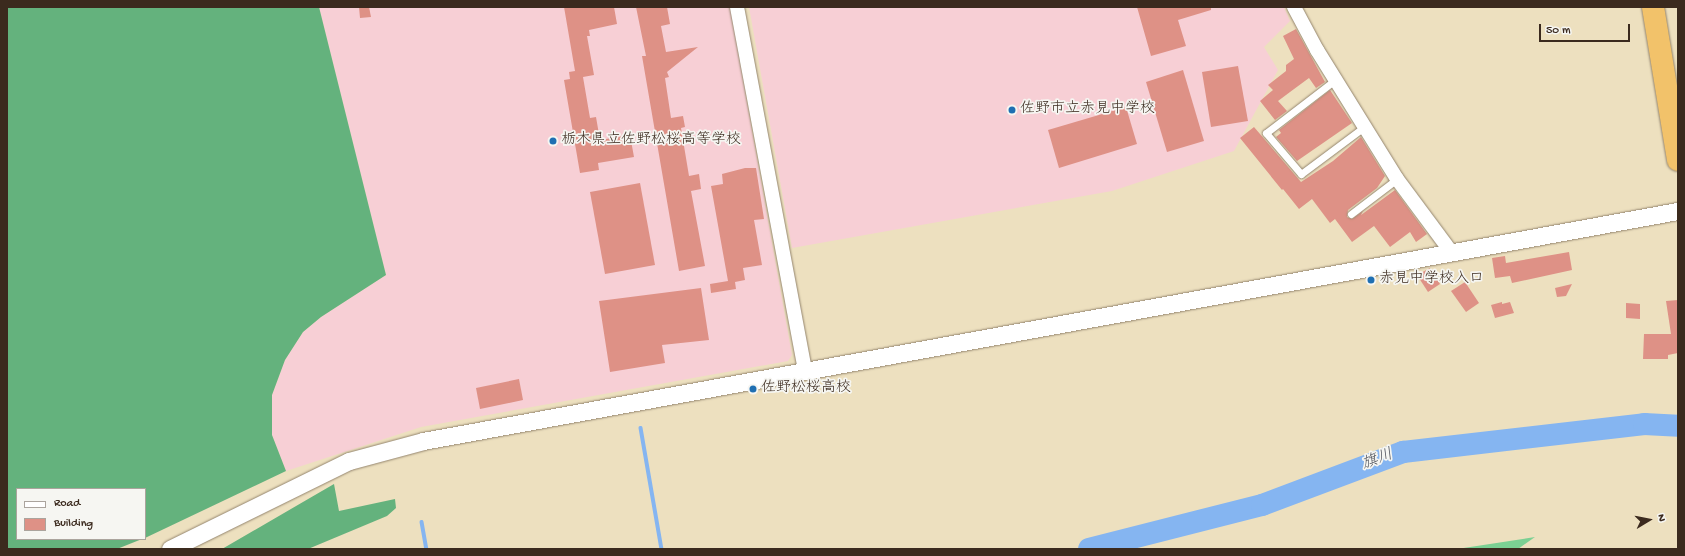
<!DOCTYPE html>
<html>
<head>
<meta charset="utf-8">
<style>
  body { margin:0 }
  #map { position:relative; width:1685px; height:556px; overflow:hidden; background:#ede0bf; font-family:"Gochi Hand","Klee One",sans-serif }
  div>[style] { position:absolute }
  .built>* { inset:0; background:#f7cfd5 }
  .green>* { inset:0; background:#7bd093 }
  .forest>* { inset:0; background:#64b27d }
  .stream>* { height:3.5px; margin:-1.75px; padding:0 1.75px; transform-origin:1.75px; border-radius:1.75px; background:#85b5f1 }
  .river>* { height:22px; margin:-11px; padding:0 11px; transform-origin:11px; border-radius:11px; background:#85b5f1 }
  .building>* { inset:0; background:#de9186 }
  .roads { filter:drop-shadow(0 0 1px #94856e) drop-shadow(0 0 1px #94856e) }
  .service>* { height:7px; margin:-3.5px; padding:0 3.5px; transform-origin:3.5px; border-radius:3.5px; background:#fff }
  .minor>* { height:14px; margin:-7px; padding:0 7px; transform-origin:7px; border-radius:7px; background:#fff }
  .tertiary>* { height:17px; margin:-8.5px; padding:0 8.5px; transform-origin:8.5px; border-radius:8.5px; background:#fff }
  .trunk>* { height:22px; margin:-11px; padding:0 11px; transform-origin:11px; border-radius:11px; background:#f2c26a }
  .dots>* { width:11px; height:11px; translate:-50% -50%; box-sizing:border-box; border:2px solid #f6f6f2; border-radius:50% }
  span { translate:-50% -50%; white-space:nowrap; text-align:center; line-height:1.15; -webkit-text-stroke:3.5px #f6f6f2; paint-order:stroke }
  .poi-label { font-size:15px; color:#3b2a1e }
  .left { translate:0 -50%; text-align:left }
  .water-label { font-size:16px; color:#51545d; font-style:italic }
  .frame { position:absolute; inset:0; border:8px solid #3b2a1e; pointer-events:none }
  .legend { position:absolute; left:16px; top:488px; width:130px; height:52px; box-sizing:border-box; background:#f6f6f2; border:1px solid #aba49d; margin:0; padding:5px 7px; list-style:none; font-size:12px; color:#3b2a1e }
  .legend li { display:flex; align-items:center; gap:8px; height:20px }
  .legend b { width:20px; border:1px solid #aba49d }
  .north { position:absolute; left:1629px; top:500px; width:40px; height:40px; -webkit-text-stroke:3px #f6f6f2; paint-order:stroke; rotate:80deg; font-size:11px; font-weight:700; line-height:16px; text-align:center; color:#3b2a1e }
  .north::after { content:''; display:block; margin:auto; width:14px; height:18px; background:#3b2a1e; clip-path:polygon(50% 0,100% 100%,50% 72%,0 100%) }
  .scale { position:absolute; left:1539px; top:24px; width:91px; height:18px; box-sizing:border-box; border:2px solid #3b2a1e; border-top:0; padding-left:5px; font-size:12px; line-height:14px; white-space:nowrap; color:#3b2a1e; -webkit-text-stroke:3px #f6f6f2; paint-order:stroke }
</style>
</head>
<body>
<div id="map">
  <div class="built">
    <i style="clip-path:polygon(319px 7px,730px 7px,792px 355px,788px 361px,421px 427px,286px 471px,272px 435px,272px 395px,285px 360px,303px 332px,321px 317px,386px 275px)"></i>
    <i style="clip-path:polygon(749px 7px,1284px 7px,1290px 21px,1264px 47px,1278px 70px,1234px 151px,1112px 191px,792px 248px)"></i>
  </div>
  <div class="green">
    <i style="clip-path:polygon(1535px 537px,1518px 549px,1457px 549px)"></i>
  </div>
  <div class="forest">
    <i style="clip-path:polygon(7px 7px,319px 7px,386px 275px,321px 317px,303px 332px,285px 360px,272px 395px,272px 435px,286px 471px,145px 538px,145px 489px,17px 489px,17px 539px,142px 539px,117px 549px,7px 549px)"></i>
    <i style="clip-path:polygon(334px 484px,339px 511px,395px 499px,396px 508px,387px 516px,308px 549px,222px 549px)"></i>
  </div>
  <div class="stream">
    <i style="left:641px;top:428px;width:123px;rotate:80.2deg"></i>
    <i style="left:422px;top:522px;width:27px;rotate:80deg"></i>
  </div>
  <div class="river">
    <i style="left:1089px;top:549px;width:179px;rotate:-14.3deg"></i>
    <i style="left:1262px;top:505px;width:151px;rotate:-20.6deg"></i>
    <i style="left:1403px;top:452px;width:243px;rotate:-6.6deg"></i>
    <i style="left:1644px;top:424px;width:34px;rotate:3deg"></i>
  </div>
  <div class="building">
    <i style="clip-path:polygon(359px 7px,369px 7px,371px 17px,360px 18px)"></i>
    <i style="clip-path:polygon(564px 7px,614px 7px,617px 24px,589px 30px,590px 36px,587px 36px,594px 75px,583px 77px,590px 118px,596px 117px,600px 140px,630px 135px,634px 157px,598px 163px,599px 170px,580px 173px,564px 80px,570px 79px,569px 72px,575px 71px)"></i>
    <i style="clip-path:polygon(636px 7px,667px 7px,670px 24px,661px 26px,666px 52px,698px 47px,667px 72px,669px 77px,665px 78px,671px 118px,683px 116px,685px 127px,681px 128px,689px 176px,699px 174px,701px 189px,691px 191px,705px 266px,679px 271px,642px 56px,646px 56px)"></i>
    <i style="clip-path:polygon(1137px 7px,1211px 7px,1211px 10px,1178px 20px,1186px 46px,1151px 56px)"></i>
    <i style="clip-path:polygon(1296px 29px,1325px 82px,1316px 88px,1309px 78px,1290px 92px,1278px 101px,1287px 111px,1275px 120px,1260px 101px,1273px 90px,1268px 85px,1286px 71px,1286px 65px,1294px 59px,1283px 36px)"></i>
    <i style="clip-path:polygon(1238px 66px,1248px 121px,1211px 127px,1202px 72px)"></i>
    <i style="clip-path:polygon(1183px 70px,1204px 141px,1167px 152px,1146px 82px)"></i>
    <i style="clip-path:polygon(1330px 90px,1352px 123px,1297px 161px,1276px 137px,1281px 133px,1279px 130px)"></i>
    <i style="clip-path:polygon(1126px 107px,1137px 144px,1059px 168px,1048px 130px)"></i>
    <i style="clip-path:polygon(1254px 127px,1301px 182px,1333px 161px,1361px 137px,1385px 176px,1377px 188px,1348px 210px,1347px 217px,1352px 219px,1363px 211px,1361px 215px,1395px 190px,1427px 234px,1416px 242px,1410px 232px,1390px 247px,1374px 226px,1352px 242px,1335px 219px,1330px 223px,1312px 199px,1299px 209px,1283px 189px,1282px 190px,1240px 138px)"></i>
    <i style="clip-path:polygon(745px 168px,756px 168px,764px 219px,754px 220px,762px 265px,743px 268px,745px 280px,735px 282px,736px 289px,711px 293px,710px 284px,728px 281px,711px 186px,723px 184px,722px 174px)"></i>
    <i style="clip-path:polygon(640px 183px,655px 265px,605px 274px,590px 192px)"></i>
    <i style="clip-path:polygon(1569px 252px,1572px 270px,1512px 283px,1510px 276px,1495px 278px,1492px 258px,1505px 256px,1506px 263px)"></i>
    <i style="clip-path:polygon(1430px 268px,1440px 284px,1428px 292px,1417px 275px)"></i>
    <i style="clip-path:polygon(1465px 282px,1479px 303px,1466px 312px,1451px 291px)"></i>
    <i style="clip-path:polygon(1572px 284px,1566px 296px,1557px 297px,1555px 288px)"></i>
    <i style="clip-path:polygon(701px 288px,709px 340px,662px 345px,665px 363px,610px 372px,599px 301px)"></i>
    <i style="clip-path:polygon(1678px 300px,1678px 353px,1668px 355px,1668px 359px,1643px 359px,1644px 334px,1671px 334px,1666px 301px)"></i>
    <i style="clip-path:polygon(1502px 302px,1502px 304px,1510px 302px,1514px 313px,1495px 318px,1491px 305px)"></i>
    <i style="clip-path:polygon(1626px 303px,1640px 304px,1640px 319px,1626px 318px)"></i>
    <i style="clip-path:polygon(519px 379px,523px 400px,480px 409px,476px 388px)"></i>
  </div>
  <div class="roads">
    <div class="service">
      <i style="left:1335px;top:80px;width:87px;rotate:142.5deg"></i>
      <i style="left:1266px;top:133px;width:54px;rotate:49.5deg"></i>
      <i style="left:1301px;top:174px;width:79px;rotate:-36.7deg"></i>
      <i style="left:1351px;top:214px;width:58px;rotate:-37.3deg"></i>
    </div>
    <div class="minor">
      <i style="left:737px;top:7px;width:370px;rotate:79.4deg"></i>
      <i style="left:1294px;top:7px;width:49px;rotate:61.9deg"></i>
      <i style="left:1317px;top:50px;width:152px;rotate:58.2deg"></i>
      <i style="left:1397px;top:179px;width:92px;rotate:53.4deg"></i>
    </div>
    <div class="tertiary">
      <i style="left:170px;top:549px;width:199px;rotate:-26.2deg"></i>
      <i style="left:349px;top:461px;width:77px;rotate:-15.1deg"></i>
      <i style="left:423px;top:441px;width:1276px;rotate:-10.39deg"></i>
    </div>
    <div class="trunk">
      <i style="left:1653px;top:7px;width:155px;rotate:80.7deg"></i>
    </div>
  </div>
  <div class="dots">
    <i style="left:1012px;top:110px;background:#1f6fb2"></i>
    <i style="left:553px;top:141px;background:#1f6fb2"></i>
    <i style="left:1371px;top:280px;background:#1f6fb2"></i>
    <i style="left:753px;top:389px;background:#1f6fb2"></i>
  </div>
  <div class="poi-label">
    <span class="left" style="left:1020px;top:110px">佐野市立赤見中学校</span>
    <span class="left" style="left:561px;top:141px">栃木県立佐野松桜高等学校</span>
    <span class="left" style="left:1379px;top:280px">赤見中学校入口</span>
    <span class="left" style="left:761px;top:389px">佐野松桜高校</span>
  </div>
  <div class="water-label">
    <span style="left:1378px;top:461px;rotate:-21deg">旗川</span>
  </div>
  <div class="frame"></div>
  <ul class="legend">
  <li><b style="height:5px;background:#fff"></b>Road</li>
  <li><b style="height:11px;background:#de9186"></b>Building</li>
  </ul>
  <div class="north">N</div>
  <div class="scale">50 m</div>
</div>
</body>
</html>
